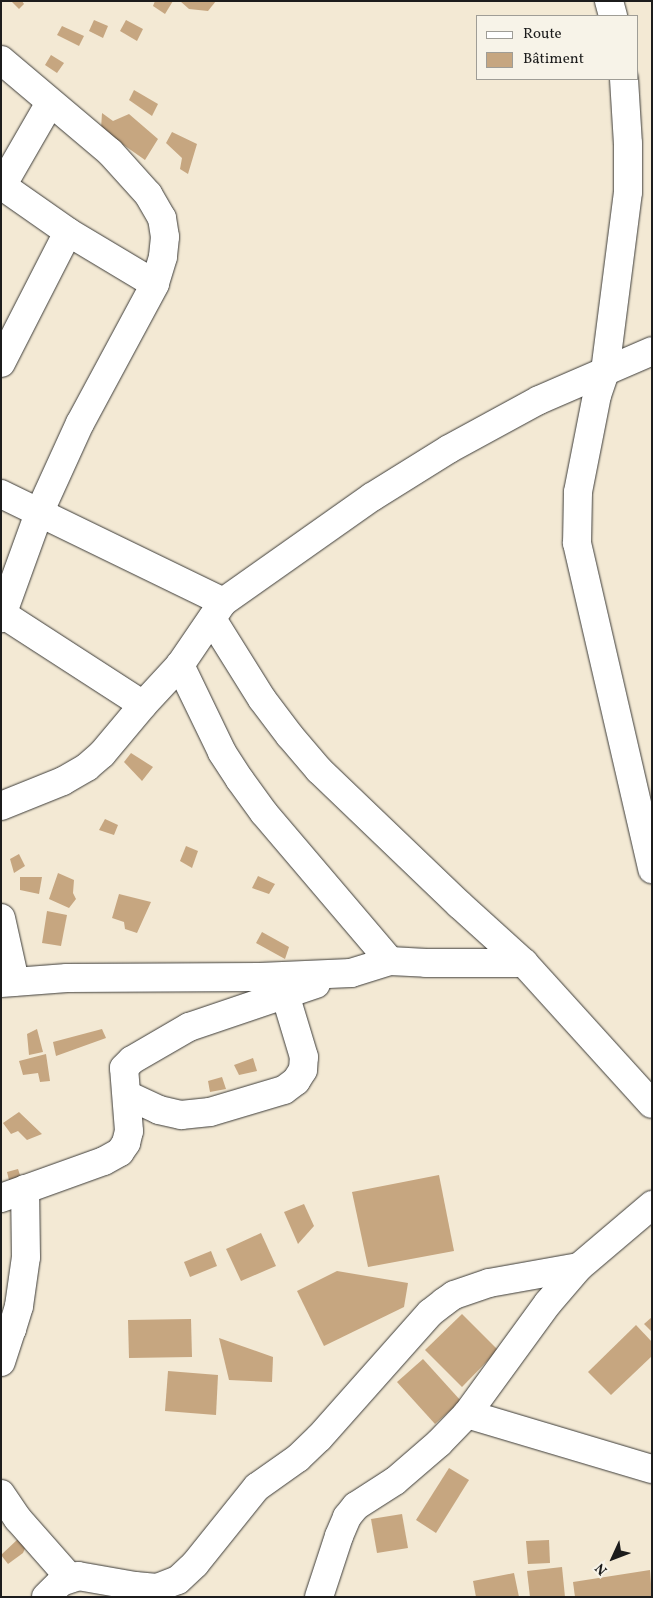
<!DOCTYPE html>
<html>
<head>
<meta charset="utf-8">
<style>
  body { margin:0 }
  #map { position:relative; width:653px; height:1598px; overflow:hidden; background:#f3e9d4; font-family:Vollkorn,serif }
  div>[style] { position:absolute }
  .building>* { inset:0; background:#c6a680 }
  .roads { filter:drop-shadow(0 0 1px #3c3b38) drop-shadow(0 0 1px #3c3b38) }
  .minor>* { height:28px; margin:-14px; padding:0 14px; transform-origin:14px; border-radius:14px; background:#fff }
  span { translate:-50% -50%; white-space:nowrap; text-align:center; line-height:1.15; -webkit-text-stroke:4px #f7f3e8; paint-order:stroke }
  .frame { position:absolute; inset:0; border:2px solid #1c1c1c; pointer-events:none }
  .legend { position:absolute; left:476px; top:15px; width:162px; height:65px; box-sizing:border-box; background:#f7f3e8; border:1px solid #9f9d96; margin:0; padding:6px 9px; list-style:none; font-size:15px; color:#1c1c1c }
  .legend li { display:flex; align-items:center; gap:10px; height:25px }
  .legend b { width:25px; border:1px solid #9f9d96 }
  .north { position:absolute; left:588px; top:1533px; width:50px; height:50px; -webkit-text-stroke:4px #f7f3e8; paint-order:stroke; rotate:227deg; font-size:14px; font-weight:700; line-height:20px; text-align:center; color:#1c1c1c }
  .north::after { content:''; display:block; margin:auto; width:18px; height:22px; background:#1c1c1c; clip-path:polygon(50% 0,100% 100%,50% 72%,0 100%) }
</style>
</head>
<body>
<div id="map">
  <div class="building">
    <i style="clip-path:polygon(11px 1px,22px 1px,24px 4px,19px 9px)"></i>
    <i style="clip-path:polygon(155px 1px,173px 1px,165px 14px,153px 6px)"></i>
    <i style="clip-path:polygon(180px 1px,216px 1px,208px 11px,189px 9px)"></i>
    <i style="clip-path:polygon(94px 20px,108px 26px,103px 38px,89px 31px)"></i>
    <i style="clip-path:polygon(126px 20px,143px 29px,137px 41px,120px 31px)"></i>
    <i style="clip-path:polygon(62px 26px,84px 36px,79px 46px,57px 35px)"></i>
    <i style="clip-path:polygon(51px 55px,64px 63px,57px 73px,45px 65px)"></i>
    <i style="clip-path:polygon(134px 90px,158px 104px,152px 116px,129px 100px)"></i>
    <i style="clip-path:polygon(102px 113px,113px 121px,129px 114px,158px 139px,145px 160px,101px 129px)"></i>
    <i style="clip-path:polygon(172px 132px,197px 144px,188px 174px,180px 169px,182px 158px,166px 143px)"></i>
    <i style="clip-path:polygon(131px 753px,153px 767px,142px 781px,124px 762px)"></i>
    <i style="clip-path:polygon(105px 819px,118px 825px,114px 835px,99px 830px)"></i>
    <i style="clip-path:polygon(186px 846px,198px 851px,192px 868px,180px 861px)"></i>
    <i style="clip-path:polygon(19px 854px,25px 866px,14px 873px,10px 859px)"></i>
    <i style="clip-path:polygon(58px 873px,74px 880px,73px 893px,76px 899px,69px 908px,49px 899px)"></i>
    <i style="clip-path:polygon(258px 876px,275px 884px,269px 894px,252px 888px)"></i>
    <i style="clip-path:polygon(20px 877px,42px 877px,39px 894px,20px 890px)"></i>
    <i style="clip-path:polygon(119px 894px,151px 902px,137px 933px,125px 929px,124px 922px,112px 918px)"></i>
    <i style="clip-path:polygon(47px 911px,67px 915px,61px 946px,42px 943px)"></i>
    <i style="clip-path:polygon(262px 932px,289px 947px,285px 959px,256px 943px)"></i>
    <i style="clip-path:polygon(37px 1029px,43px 1052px,29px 1055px,27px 1034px)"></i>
    <i style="clip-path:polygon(102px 1029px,106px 1038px,56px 1056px,53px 1042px)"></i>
    <i style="clip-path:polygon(46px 1054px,50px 1081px,40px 1082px,38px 1073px,23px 1075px,19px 1061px)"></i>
    <i style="clip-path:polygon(253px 1058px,257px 1071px,239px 1075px,234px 1065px)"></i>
    <i style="clip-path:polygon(222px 1077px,226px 1089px,210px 1092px,208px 1081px)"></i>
    <i style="clip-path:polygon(19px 1112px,42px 1134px,27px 1140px,18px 1131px,11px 1134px,3px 1123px)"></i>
    <i style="clip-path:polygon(18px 1169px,21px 1178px,10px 1184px,7px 1172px)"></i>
    <i style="clip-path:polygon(439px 1175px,454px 1251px,368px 1267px,352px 1192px)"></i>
    <i style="clip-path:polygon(304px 1204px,314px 1226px,298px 1244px,284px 1212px)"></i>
    <i style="clip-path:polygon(261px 1233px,276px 1266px,241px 1281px,226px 1249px)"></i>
    <i style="clip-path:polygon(211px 1251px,217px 1266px,190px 1277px,184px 1262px)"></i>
    <i style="clip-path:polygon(337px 1271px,408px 1283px,404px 1307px,324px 1346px,297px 1291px)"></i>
    <i style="clip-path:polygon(462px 1314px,498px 1350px,462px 1387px,425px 1350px)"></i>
    <i style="clip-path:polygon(652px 1317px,652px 1332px,644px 1324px)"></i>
    <i style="clip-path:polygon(191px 1319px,192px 1357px,129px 1358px,128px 1320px)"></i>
    <i style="clip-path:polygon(636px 1325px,652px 1342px,652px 1356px,611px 1395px,588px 1372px)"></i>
    <i style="clip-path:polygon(219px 1338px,273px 1357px,272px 1382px,229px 1380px)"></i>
    <i style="clip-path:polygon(423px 1359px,461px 1401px,435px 1424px,397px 1382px)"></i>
    <i style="clip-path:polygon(168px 1371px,218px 1375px,216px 1415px,165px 1411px)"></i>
    <i style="clip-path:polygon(449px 1468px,469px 1480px,436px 1533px,416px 1520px)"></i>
    <i style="clip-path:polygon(402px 1514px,408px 1548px,377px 1553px,371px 1519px)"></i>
    <i style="clip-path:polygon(18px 1539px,26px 1546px,23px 1553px,8px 1564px,1px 1555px)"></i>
    <i style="clip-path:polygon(549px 1540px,550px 1563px,528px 1564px,526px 1541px)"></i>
    <i style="clip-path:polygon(562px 1567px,565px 1597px,530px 1597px,527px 1571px)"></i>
    <i style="clip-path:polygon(650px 1570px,652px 1597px,575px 1597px,573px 1582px)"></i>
    <i style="clip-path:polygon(514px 1573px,519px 1597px,476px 1597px,473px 1581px)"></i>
  </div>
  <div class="roads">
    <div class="minor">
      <i style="left:609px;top:1px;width:16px;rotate:75deg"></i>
      <i style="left:1px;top:60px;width:143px;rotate:40.2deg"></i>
      <i style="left:110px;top:152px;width:57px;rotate:47.9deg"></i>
      <i style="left:148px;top:194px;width:28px;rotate:60deg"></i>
      <i style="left:162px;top:218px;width:19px;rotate:81deg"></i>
      <i style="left:165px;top:237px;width:20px;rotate:96deg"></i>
      <i style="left:163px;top:257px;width:28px;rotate:107deg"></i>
      <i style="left:624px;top:79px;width:65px;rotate:86.5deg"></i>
      <i style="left:628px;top:144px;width:48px;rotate:90deg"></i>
      <i style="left:628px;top:192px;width:181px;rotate:97.3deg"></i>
      <i style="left:605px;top:372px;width:24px;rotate:109deg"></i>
      <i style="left:597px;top:395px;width:99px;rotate:101.1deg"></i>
      <i style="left:578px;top:492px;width:51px;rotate:91.1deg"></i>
      <i style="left:577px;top:543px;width:335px;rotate:77deg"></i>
      <i style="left:1px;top:185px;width:82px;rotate:35deg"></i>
      <i style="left:68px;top:232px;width:101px;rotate:30.9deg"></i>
      <i style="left:155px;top:284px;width:158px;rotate:118.3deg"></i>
      <i style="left:80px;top:423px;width:99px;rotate:114.5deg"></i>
      <i style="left:39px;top:513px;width:112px;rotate:109.9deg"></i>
      <i style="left:2px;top:186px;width:96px;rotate:-60deg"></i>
      <i style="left:1px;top:363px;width:147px;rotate:-62.9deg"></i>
      <i style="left:1px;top:494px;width:247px;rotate:25.9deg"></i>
      <i style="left:1px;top:613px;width:169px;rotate:32.9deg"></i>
      <i style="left:212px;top:619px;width:94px;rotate:58deg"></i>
      <i style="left:262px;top:699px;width:46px;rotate:52.9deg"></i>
      <i style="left:290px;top:736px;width:45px;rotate:49.5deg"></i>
      <i style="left:319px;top:770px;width:195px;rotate:43.8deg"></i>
      <i style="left:460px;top:905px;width:86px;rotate:42.2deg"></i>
      <i style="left:524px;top:963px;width:190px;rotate:47.8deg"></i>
      <i style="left:1px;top:806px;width:67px;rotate:-22deg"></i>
      <i style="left:63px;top:781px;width:28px;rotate:-30deg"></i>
      <i style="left:87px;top:767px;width:20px;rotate:-41deg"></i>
      <i style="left:102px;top:754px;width:64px;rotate:-50.1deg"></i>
      <i style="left:143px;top:705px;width:54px;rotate:-47.2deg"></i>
      <i style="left:1px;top:918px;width:65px;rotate:77.5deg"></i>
      <i style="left:390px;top:961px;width:194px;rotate:-130.4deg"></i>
      <i style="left:264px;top:813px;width:41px;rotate:-126deg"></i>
      <i style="left:240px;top:780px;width:33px;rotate:-123deg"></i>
      <i style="left:222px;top:752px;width:97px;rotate:-115.8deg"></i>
      <i style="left:180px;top:665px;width:76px;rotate:-55.7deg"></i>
      <i style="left:223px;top:602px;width:182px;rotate:-35.2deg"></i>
      <i style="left:372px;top:497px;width:91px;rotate:-31.9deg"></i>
      <i style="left:449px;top:449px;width:102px;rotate:-28.6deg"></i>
      <i style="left:539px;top:400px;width:123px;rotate:-23.4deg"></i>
      <i style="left:1px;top:983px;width:66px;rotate:-4.3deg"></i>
      <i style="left:67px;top:978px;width:193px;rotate:-0.3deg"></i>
      <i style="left:260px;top:977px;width:91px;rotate:-2.5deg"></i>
      <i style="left:351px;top:973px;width:41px;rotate:-17.1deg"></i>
      <i style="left:390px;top:961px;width:36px;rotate:3deg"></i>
      <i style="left:426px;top:963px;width:98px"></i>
      <i style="left:127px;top:1095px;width:35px;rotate:25deg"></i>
      <i style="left:159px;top:1110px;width:23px;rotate:13deg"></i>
      <i style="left:181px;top:1115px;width:29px;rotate:-6deg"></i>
      <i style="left:210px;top:1112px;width:77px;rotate:-16.6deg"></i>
      <i style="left:284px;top:1090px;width:15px;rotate:-37deg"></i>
      <i style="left:296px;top:1081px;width:13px;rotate:-58deg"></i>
      <i style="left:303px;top:1070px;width:13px;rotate:-86deg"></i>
      <i style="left:304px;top:1057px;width:66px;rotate:-106.8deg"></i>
      <i style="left:1px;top:1198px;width:109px;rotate:-19.8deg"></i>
      <i style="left:104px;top:1161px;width:18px;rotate:-29deg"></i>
      <i style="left:120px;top:1152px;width:11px;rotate:-56deg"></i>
      <i style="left:126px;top:1143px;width:12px;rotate:-76deg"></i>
      <i style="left:129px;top:1131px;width:63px;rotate:-94.5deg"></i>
      <i style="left:124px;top:1068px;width:11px;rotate:-45deg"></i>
      <i style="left:132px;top:1060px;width:66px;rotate:-30.1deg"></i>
      <i style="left:189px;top:1027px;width:134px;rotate:-18.7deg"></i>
      <i style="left:1px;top:1336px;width:13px;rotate:-32deg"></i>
      <i style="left:12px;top:1329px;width:24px;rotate:-73deg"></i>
      <i style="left:19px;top:1306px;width:49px;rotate:-81.9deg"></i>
      <i style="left:26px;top:1257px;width:68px;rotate:-90.8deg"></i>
      <i style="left:1px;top:1362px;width:35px;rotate:-72deg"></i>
      <i style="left:467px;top:1414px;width:193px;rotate:16.6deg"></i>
      <i style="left:1px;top:1494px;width:30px;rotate:56deg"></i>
      <i style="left:18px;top:1519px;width:79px;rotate:48.6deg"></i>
      <i style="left:46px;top:1597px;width:21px;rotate:-45deg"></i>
      <i style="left:61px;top:1582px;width:18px;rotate:-19deg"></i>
      <i style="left:78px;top:1576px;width:58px;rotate:10deg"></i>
      <i style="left:135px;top:1586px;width:22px;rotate:5deg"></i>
      <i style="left:157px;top:1588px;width:22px;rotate:-21deg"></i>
      <i style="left:178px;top:1580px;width:23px;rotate:-43deg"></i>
      <i style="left:195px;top:1564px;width:99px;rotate:-51.2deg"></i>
      <i style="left:257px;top:1487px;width:50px;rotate:-35.3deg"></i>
      <i style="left:298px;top:1458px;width:29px;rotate:-44deg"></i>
      <i style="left:319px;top:1438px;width:167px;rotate:-48.4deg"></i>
      <i style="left:430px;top:1313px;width:18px;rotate:-38deg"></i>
      <i style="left:444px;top:1302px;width:12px;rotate:-35deg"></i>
      <i style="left:454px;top:1295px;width:37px;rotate:-19deg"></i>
      <i style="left:489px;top:1283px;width:91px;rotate:-10.1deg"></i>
      <i style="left:319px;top:1597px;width:64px;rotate:-71.8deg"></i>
      <i style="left:339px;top:1536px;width:21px;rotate:-67deg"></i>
      <i style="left:347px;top:1517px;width:14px;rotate:-51deg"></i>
      <i style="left:356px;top:1506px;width:46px;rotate:-32.7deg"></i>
      <i style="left:395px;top:1481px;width:58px;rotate:-40.8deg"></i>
      <i style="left:439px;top:1443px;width:40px;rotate:-46deg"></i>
      <i style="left:467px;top:1414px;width:137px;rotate:-53.9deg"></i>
      <i style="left:548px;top:1303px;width:48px;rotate:-49.3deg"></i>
      <i style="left:579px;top:1267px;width:96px;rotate:-40.3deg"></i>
    </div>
  </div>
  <div class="frame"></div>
  <ul class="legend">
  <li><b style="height:6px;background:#fff"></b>Route</li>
  <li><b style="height:14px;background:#c6a680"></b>Bâtiment</li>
  </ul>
  <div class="north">N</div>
</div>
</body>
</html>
